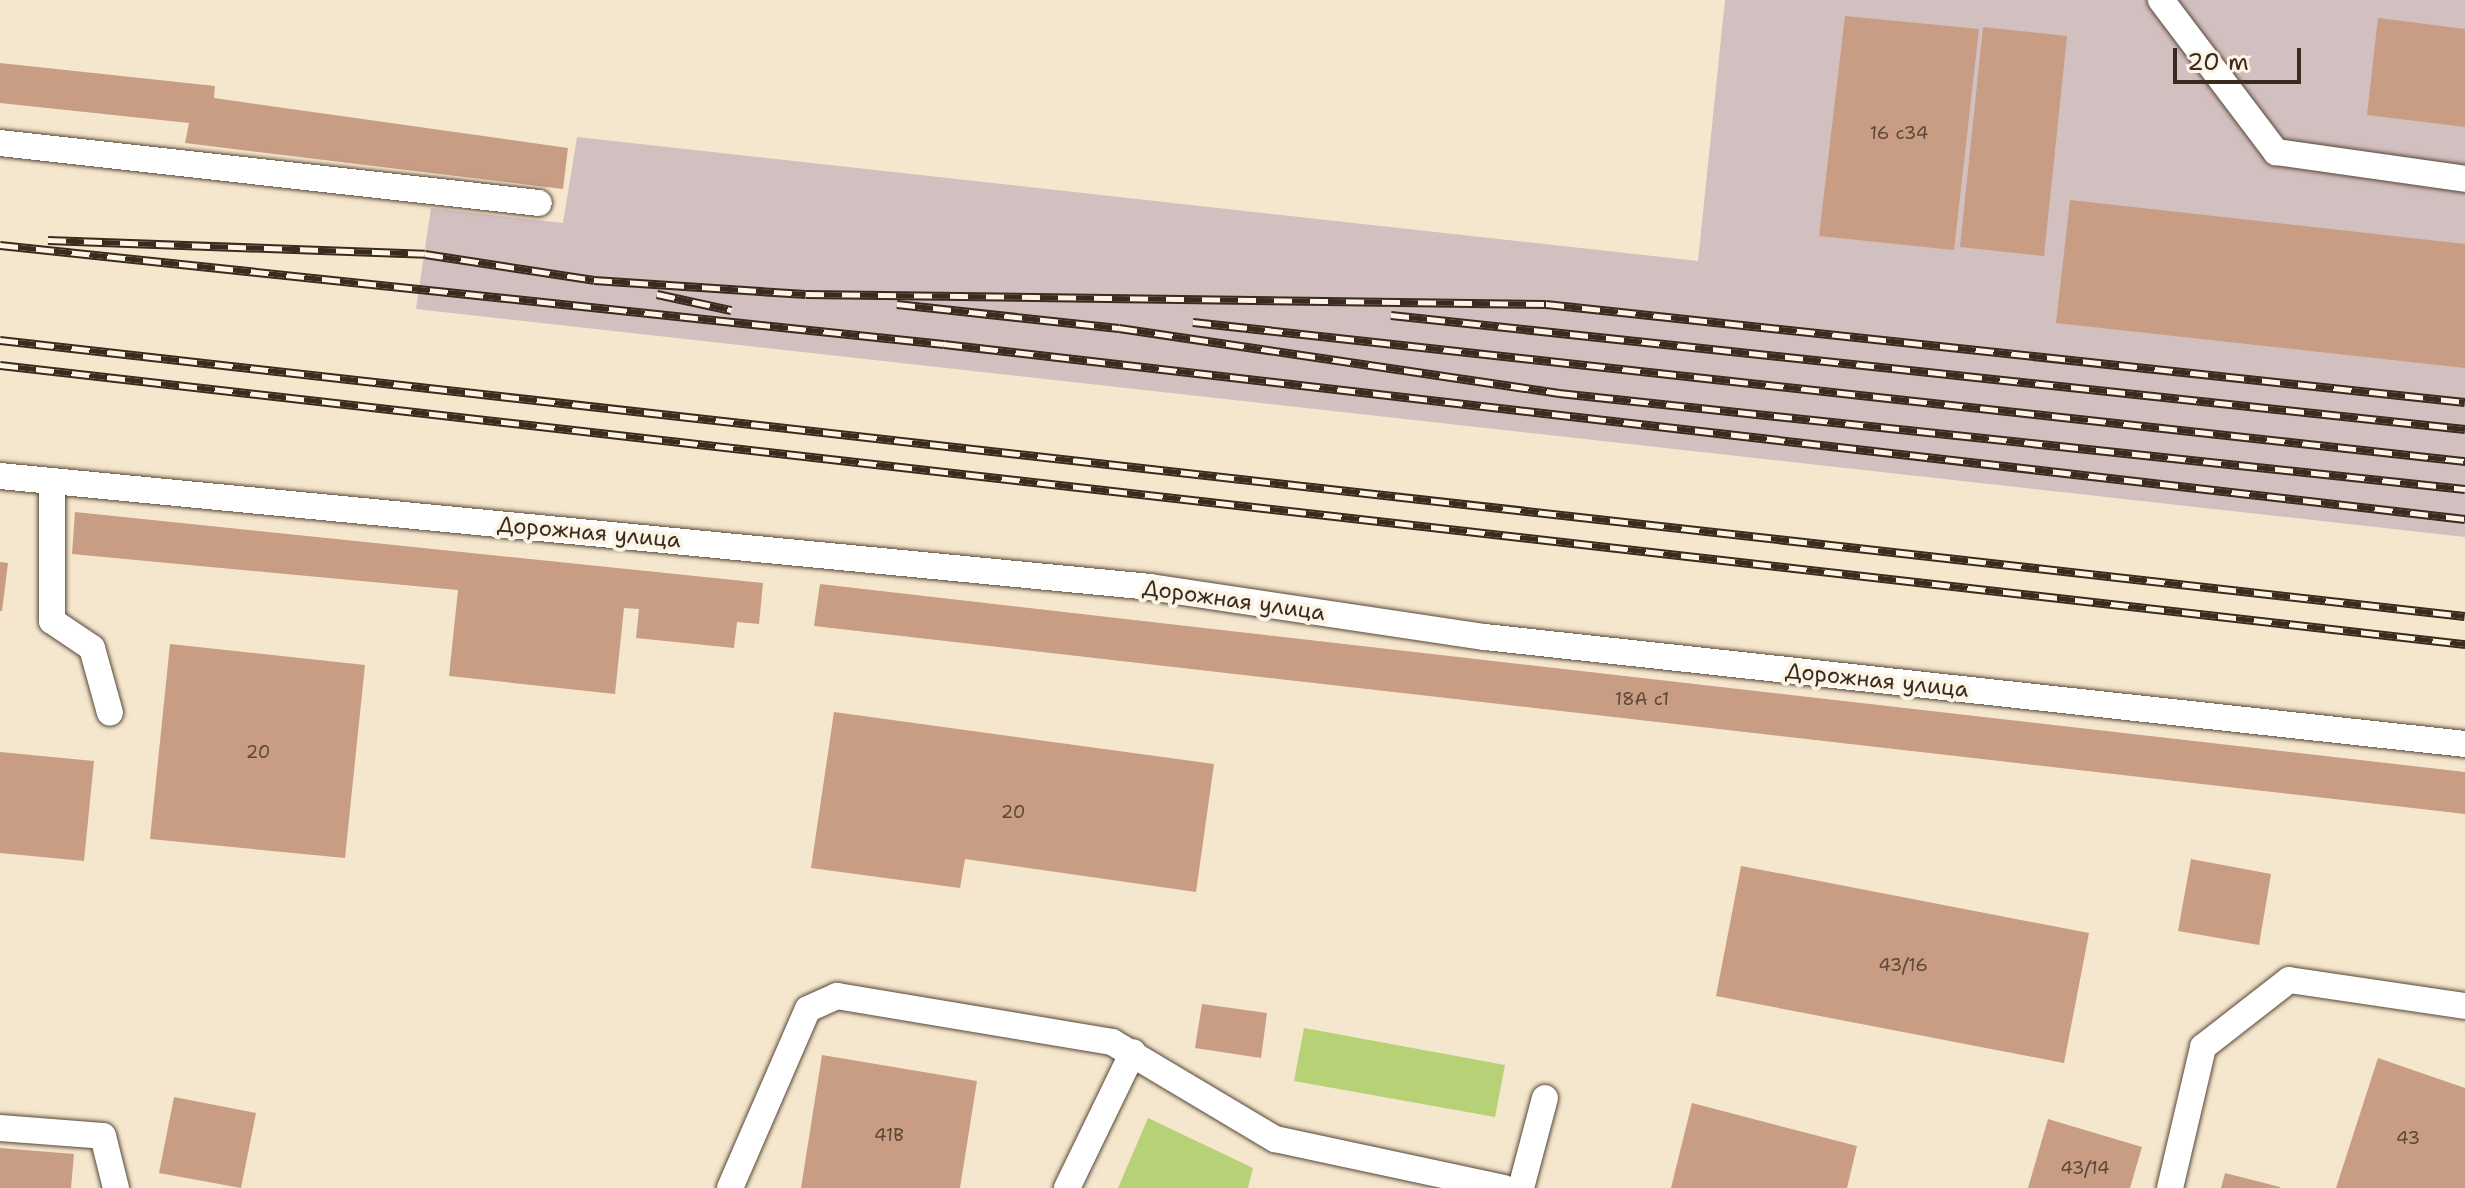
<!DOCTYPE html>
<meta charset="utf-8">
<style>
body{margin:0}
#map{position:relative;width:2465px;height:1188px;overflow:hidden;background:#f5e7cd;font-family:"Shantell Sans",sans-serif}
div>[style]{position:absolute}
[style*='--x']{left:calc(var(--x)*1px);top:calc(var(--y)*1px);width:calc(var(--w)*1px);rotate:calc(var(--a)*1deg)}
.industrial>*{inset:0;background:#d2bfbf}
.green>*{inset:0;background:#b6d176}
.building>*{inset:0;background:#c89d83}
.roads{filter:drop-shadow(0 0 2px #574638) drop-shadow(0 0 2px #574638)}
.service>*{height:26px;margin:-13px;padding:0 13px;transform-origin:13px;border-radius:13px;background:#fff}
.rail>*{height:9px;margin-top:-4.5px;transform-origin:0;background:repeating-linear-gradient(90deg,#fcf5e5 0 18px,#3b2a1e 0 36px);box-sizing:border-box;border-block:2px solid #3b2a1e}
span{translate:-50% -50%;white-space:nowrap;text-align:center;line-height:1.15;-webkit-text-stroke:8px #fcf5e5;paint-order:stroke}
.number-label{font-size:18px;color:#5e4737}
.number-label span{-webkit-text-stroke-width:0}
.street-label{font-size:22px;color:#3b2a1e}
.scale{position:absolute;left:2173px;top:48px;width:128px;height:36px;box-sizing:border-box;border:4px solid #3b2a1e;border-top:0;padding-left:10px;font-size:24px;line-height:28px;white-space:nowrap;color:#3b2a1e;-webkit-text-stroke:6px #fcf5e5;paint-order:stroke}
</style>
<div id="map">
<div class="industrial">
<i style="clip-path:polygon(1725px 0,2465px 0,2465px 537px,416px 309px,431px 208px,563px 223px,577px 137px,1698px 261px)"></i>
</div>
<div class="green">
<i style="clip-path:polygon(1304px 1028px,1505px 1065px,1495px 1117px,1294px 1081px)"></i>
<i style="clip-path:polygon(1148px 1118px,1253px 1168px,1248px 1188px,1118px 1188px)"></i>
</div>
<div class="building">
<i style="clip-path:polygon(1845px 16px,1979px 29px,1954px 250px,1819px 236px)"></i>
<i style="clip-path:polygon(2378px 18px,2465px 29px,2465px 127px,2367px 115px)"></i>
<i style="clip-path:polygon(1983px 27px,2067px 36px,2044px 256px,1960px 247px)"></i>
<i style="clip-path:polygon(0 63px,215px 86px,214px 98px,568px 148px,563px 189px,185px 143px,189px 123px,0 103px)"></i>
<i style="clip-path:polygon(2070px 200px,2465px 244px,2465px 368px,2056px 323px)"></i>
<i style="clip-path:polygon(75px 512px,763px 583px,759px 624px,737px 622px,734px 648px,636px 638px,639px 609px,624px 608px,615px 694px,449px 676px,458px 590px,72px 554px)"></i>
<i style="clip-path:polygon(0 562px,8px 563px,2px 611px,0 611px)"></i>
<i style="clip-path:polygon(820px 584px,2465px 772px,2465px 814px,814px 626px)"></i>
<i style="clip-path:polygon(170px 644px,365px 665px,345px 858px,150px 839px)"></i>
<i style="clip-path:polygon(834px 712px,1214px 764px,1196px 892px,965px 859px,960px 888px,811px 868px)"></i>
<i style="clip-path:polygon(0 752px,94px 761px,84px 861px,0 853px)"></i>
<i style="clip-path:polygon(2191px 859px,2271px 874px,2259px 945px,2178px 931px)"></i>
<i style="clip-path:polygon(1741px 866px,2089px 933px,2064px 1063px,1716px 996px)"></i>
<i style="clip-path:polygon(1202px 1004px,1267px 1013px,1261px 1058px,1195px 1048px)"></i>
<i style="clip-path:polygon(822px 1055px,977px 1081px,960px 1188px,801px 1188px)"></i>
<i style="clip-path:polygon(2378px 1058px,2465px 1088px,2465px 1188px,2336px 1188px)"></i>
<i style="clip-path:polygon(174px 1097px,256px 1113px,241px 1188px,159px 1173px)"></i>
<i style="clip-path:polygon(1692px 1103px,1857px 1146px,1847px 1188px,1671px 1188px)"></i>
<i style="clip-path:polygon(2048px 1119px,2142px 1147px,2130px 1188px,2028px 1188px)"></i>
<i style="clip-path:polygon(0 1148px,74px 1154px,71px 1188px,0 1188px)"></i>
<i style="clip-path:polygon(2225px 1173px,2280px 1187px,2280px 1188px,2221px 1188px)"></i>
</div>
<div class="roads">
<div class="service">
<i style="--x:2161;--y:0;--w:191;--a:52.9"></i>
<i style="--x:2276;--y:152;--w:191;--a:8.1"></i>
<i style="--x:0;--y:143;--w:542;--a:6.35"></i>
<i style="--x:0;--y:476;--w:1155;--a:5.51"></i>
<i style="--x:1150;--y:587;--w:339;--a:8.5"></i>
<i style="--x:1485;--y:637;--w:986;--a:6.23"></i>
<i style="--x:52;--y:481;--w:140;--a:90"></i>
<i style="--x:52;--y:621;--w:48;--a:34"></i>
<i style="--x:92;--y:648;--w:67;--a:74.5"></i>
<i style="--x:0;--y:1128;--w:103;--a:4.4"></i>
<i style="--x:103;--y:1136;--w:54;--a:76"></i>
<i style="--x:730;--y:1188;--w:195;--a:-66.5"></i>
<i style="--x:808;--y:1009;--w:32;--a:-24"></i>
<i style="--x:837;--y:996;--w:279;--a:9.5"></i>
<i style="--x:1112;--y:1042;--w:190;--a:30.8"></i>
<i style="--x:1275;--y:1139;--w:234;--a:12.1"></i>
<i style="--x:1067;--y:1188;--w:151;--a:-64.1"></i>
<i style="--x:1521;--y:1188;--w:93;--a:-75.1"></i>
<i style="--x:2170;--y:1188;--w:145;--a:-76.8"></i>
<i style="--x:2203;--y:1047;--w:109;--a:-37.9"></i>
<i style="--x:2289;--y:980;--w:178;--a:8.4"></i>
</div>
</div>
<div class="rail">
<i style="--x:48;--y:240;--w:377;--a:2.1"></i>
<i style="--x:425;--y:254;--w:171;--a:8.7"></i>
<i style="--x:594;--y:280;--w:212;--a:3.8"></i>
<i style="--x:806;--y:294;--w:740;--a:0.77"></i>
<i style="--x:1546;--y:304;--w:924;--a:6.09"></i>
<i style="--x:0;--y:245;--w:949;--a:5.99"></i>
<i style="--x:944;--y:344;--w:1531;--a:6.56"></i>
<i style="--x:657;--y:294;--w:76;--a:12.2"></i>
<i style="--x:897;--y:304;--w:223;--a:6.2"></i>
<i style="--x:1119;--y:328;--w:445;--a:8.4"></i>
<i style="--x:1559;--y:393;--w:911;--a:6.05"></i>
<i style="--x:1391;--y:315;--w:1080;--a:6.06"></i>
<i style="--x:1193;--y:322;--w:1280;--a:6.24"></i>
<i style="--x:0;--y:340;--w:2480;--a:6.39"></i>
<i style="--x:0;--y:365;--w:2481;--a:6.46"></i>
</div>
<div class="number-label">
<span style="left:1899px;top:133px">16 с34</span>
<span style="left:1642px;top:699px">18А с1</span>
<span style="left:258px;top:752px">20</span>
<span style="left:1013px;top:812px">20</span>
<span style="left:1903px;top:965px">43/16</span>
<span style="left:889px;top:1135px">41В</span>
<span style="left:2408px;top:1138px">43</span>
<span style="left:2085px;top:1168px">43/14</span>
</div>
<div class="street-label">
<span style="left:589px;top:532px;rotate:5deg">Дорожная улица</span>
<span style="left:1234px;top:600px;rotate:8deg">Дорожная улица</span>
<span style="left:1877px;top:680px;rotate:6deg">Дорожная улица</span>
</div>
<div class="scale">20 m</div>
</div>
